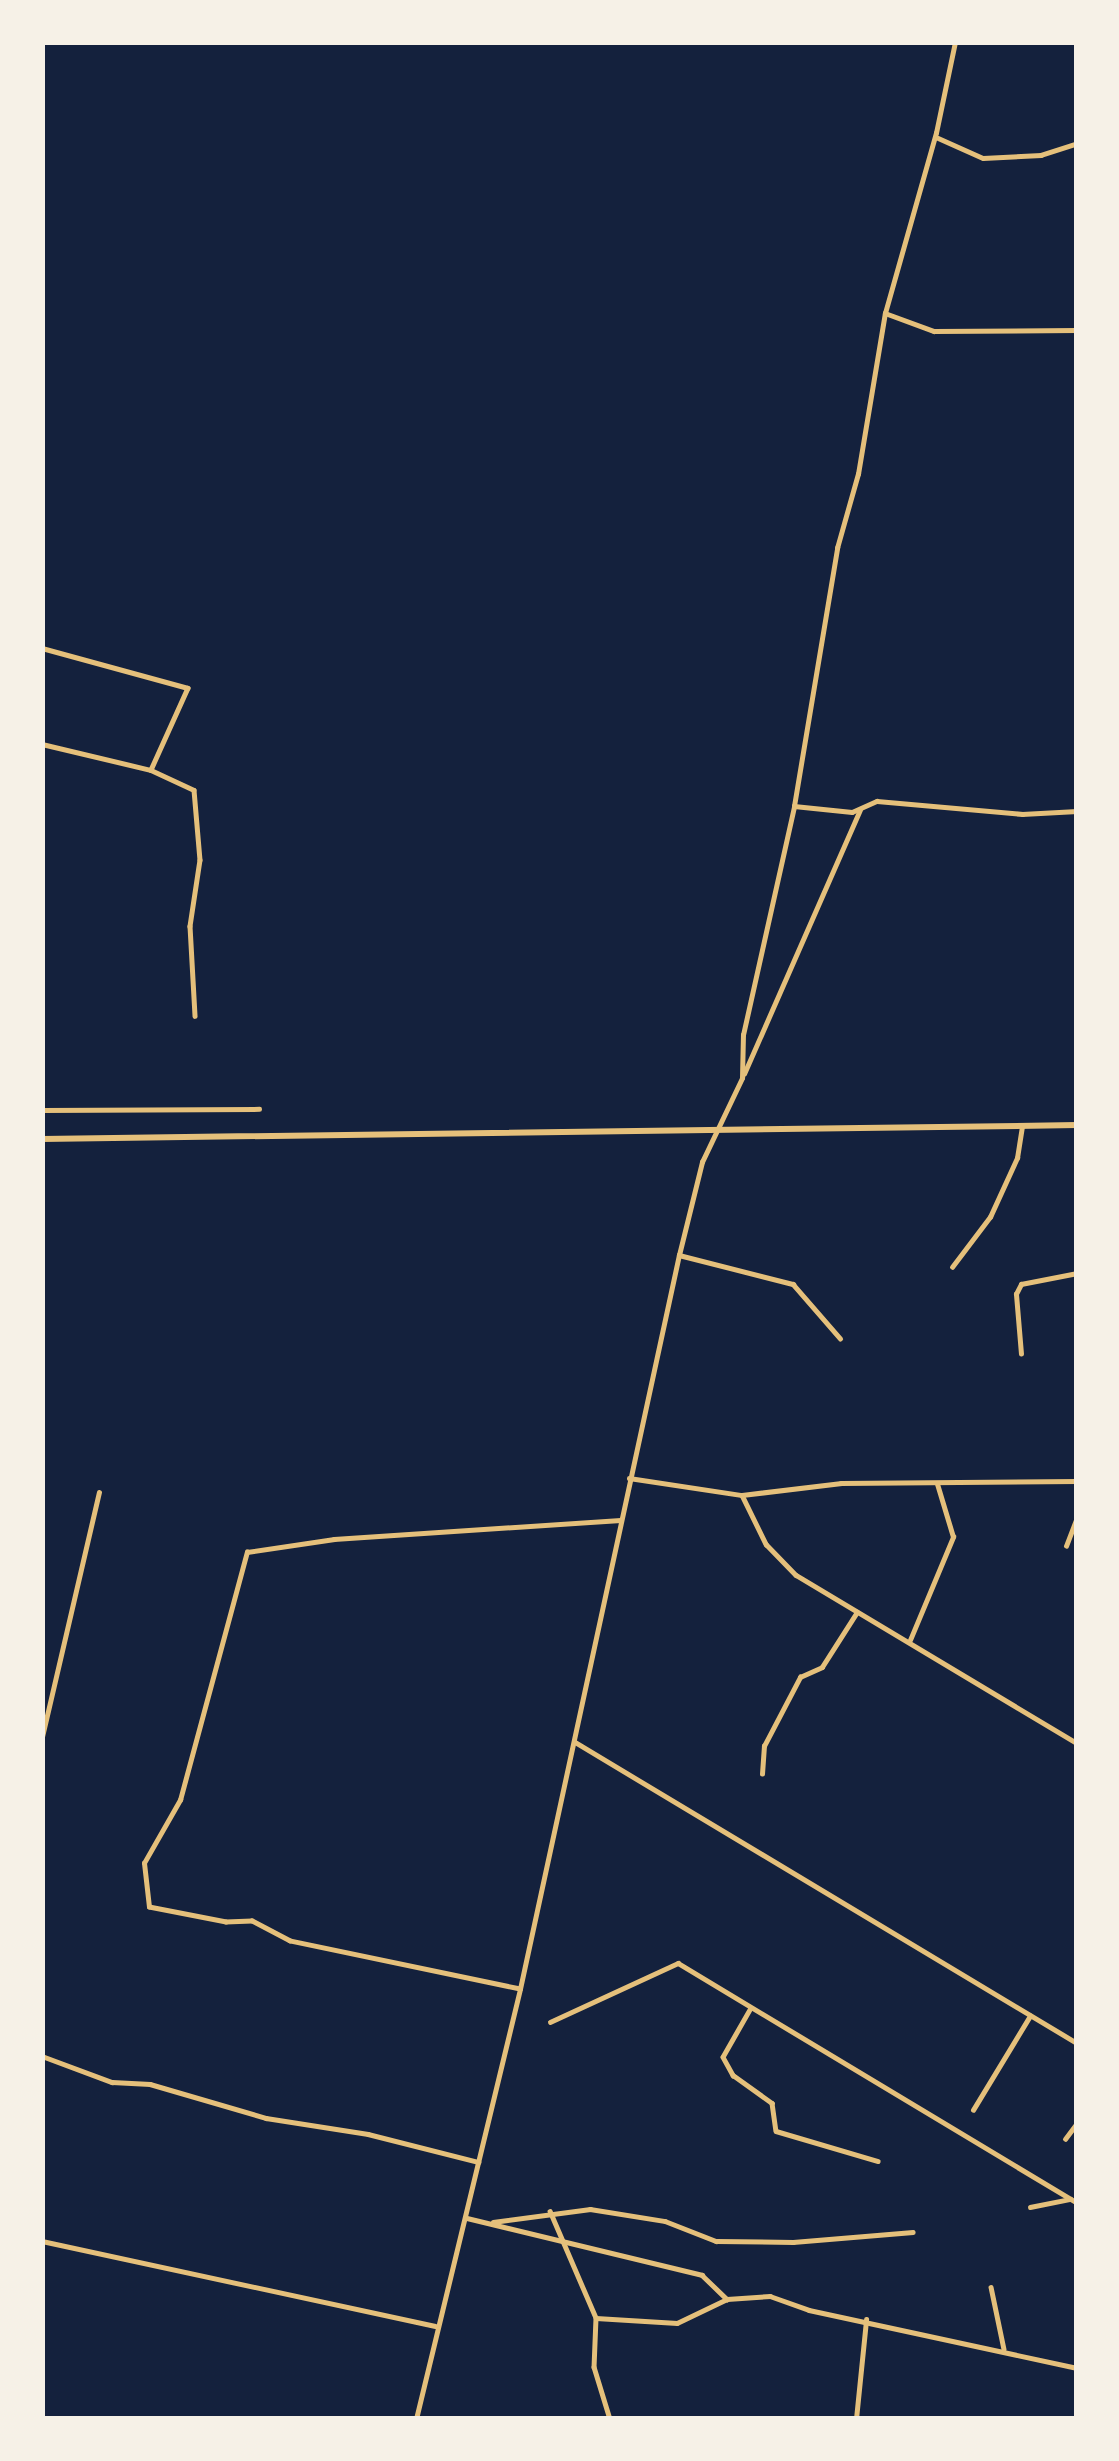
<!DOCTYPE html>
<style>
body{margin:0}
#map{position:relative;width:1119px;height:2461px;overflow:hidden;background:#14213d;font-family:Helvetica,sans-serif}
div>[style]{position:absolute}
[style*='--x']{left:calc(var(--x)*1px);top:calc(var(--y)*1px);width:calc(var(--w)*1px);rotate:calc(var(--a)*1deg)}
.minor>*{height:4.5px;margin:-2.25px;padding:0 2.25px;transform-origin:2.25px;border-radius:2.25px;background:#e5c07b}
.tertiary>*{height:6px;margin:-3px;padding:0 3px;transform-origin:3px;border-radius:3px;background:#e5c07b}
span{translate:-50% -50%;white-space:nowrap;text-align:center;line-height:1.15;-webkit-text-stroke:9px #f6f1e7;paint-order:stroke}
.frame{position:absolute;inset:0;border:45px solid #f6f1e7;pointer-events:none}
</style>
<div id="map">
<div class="minor">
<i style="--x:936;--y:137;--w:51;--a:24.1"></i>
<i style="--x:983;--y:158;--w:58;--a:-3"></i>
<i style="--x:1041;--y:155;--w:38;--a:-18"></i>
<i style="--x:885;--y:313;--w:52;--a:20.2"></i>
<i style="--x:934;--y:331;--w:143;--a:-0.4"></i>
<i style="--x:42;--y:648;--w:151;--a:15.3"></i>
<i style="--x:188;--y:688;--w:90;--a:114.3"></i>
<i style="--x:42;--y:744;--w:112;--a:13.4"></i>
<i style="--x:151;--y:770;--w:47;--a:24.9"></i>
<i style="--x:194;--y:790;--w:70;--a:85.1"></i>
<i style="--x:200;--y:860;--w:67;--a:98.6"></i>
<i style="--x:190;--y:926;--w:90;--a:86.8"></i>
<i style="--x:794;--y:806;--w:58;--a:5.9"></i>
<i style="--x:852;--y:812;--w:27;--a:-24"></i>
<i style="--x:877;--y:801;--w:146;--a:5.1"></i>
<i style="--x:1022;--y:814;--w:55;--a:-3.1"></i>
<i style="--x:744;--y:1074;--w:288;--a:-66.3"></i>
<i style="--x:42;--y:1110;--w:217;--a:-0.3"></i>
<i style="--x:679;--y:1255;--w:118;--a:14.3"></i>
<i style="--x:793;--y:1284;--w:72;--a:49"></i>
<i style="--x:952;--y:1267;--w:63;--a:-52.8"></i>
<i style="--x:990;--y:1217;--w:65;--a:-65.4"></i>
<i style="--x:1017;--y:1158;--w:32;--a:-81"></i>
<i style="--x:1021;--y:1354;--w:60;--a:-94.8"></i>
<i style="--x:1016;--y:1294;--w:11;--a:-63"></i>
<i style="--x:1021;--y:1284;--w:57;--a:-11.1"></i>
<i style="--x:629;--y:1478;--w:114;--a:8.6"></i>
<i style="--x:742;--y:1495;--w:100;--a:-6.9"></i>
<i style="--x:841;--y:1483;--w:236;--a:-0.5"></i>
<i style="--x:742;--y:1495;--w:55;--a:63.9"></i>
<i style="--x:766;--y:1544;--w:43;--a:45.9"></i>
<i style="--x:796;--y:1575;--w:327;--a:30.9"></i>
<i style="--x:1066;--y:1546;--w:30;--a:-69"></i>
<i style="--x:910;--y:1640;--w:112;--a:-67.3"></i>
<i style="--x:953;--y:1537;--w:55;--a:-106.8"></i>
<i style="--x:42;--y:1737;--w:251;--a:-76.9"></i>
<i style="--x:575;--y:1742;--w:585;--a:30.95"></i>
<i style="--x:762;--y:1774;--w:28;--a:-86"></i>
<i style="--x:764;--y:1746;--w:78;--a:-62.4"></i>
<i style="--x:800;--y:1677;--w:24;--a:-24"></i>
<i style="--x:822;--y:1667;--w:65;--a:-57.5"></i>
<i style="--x:520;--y:1989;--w:235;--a:-168.2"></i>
<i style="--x:290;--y:1941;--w:43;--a:-152.2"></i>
<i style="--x:252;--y:1921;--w:26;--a:178"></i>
<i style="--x:226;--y:1922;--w:78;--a:-169"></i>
<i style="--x:149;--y:1907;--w:44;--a:-96.5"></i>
<i style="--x:144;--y:1863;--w:73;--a:-60.3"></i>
<i style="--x:180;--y:1800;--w:257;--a:-74.9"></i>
<i style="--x:247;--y:1552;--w:88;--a:-8.5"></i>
<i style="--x:334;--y:1539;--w:287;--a:-3.8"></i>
<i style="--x:751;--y:2008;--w:56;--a:119.7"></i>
<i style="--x:723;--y:2057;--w:21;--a:61"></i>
<i style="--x:733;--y:2075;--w:48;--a:35.7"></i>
<i style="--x:772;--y:2103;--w:28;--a:82"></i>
<i style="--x:776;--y:2131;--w:106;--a:16.4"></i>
<i style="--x:550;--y:2022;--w:141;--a:-24.7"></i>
<i style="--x:678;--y:1963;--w:466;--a:31"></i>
<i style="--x:42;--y:2056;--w:75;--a:20.4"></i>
<i style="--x:112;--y:2082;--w:38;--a:3"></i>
<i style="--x:150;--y:2084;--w:121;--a:16.3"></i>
<i style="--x:266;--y:2118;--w:103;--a:8.9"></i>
<i style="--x:368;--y:2134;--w:114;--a:14.2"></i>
<i style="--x:973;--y:2110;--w:110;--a:-58.8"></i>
<i style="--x:1065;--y:2139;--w:20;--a:-53"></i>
<i style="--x:1030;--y:2207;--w:41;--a:-11.3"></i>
<i style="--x:550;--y:2211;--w:116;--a:66.7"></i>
<i style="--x:596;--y:2318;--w:49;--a:92.3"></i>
<i style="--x:594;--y:2367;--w:54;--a:72.9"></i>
<i style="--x:467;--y:2218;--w:242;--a:13.6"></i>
<i style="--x:702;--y:2275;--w:35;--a:44"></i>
<i style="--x:727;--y:2299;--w:43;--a:-4"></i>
<i style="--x:770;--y:2296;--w:41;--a:19.7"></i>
<i style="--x:809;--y:2310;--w:274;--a:12.2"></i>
<i style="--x:493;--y:2222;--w:98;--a:-7.6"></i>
<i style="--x:590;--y:2209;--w:76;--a:9.1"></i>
<i style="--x:665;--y:2221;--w:55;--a:21.4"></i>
<i style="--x:716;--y:2241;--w:77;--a:0.7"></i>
<i style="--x:793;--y:2242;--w:120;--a:-4.8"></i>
<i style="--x:42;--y:2241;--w:402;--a:12.2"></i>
<i style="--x:991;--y:2287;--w:63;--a:78.2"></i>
<i style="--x:596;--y:2318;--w:81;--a:3.5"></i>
<i style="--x:677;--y:2323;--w:55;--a:-25.6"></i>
<i style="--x:416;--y:2419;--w:442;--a:-76.4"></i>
<i style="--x:520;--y:1989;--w:751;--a:-77.78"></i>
<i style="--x:679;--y:1255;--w:96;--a:-76.1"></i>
<i style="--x:702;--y:1162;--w:93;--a:-64.5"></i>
<i style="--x:742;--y:1078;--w:43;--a:-88.7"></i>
<i style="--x:743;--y:1035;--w:235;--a:-77.4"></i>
<i style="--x:794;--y:806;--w:262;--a:-80.5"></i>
<i style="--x:837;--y:548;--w:77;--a:-74.2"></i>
<i style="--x:858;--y:474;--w:163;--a:-80.5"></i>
<i style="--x:885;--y:313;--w:187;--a:-74.2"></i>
<i style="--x:936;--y:133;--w:93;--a:-78.2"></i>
<i style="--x:856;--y:2419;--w:100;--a:-84.2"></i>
</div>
<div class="tertiary">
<i style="--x:42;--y:1139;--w:1035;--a:-0.77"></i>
</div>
<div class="frame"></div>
</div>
